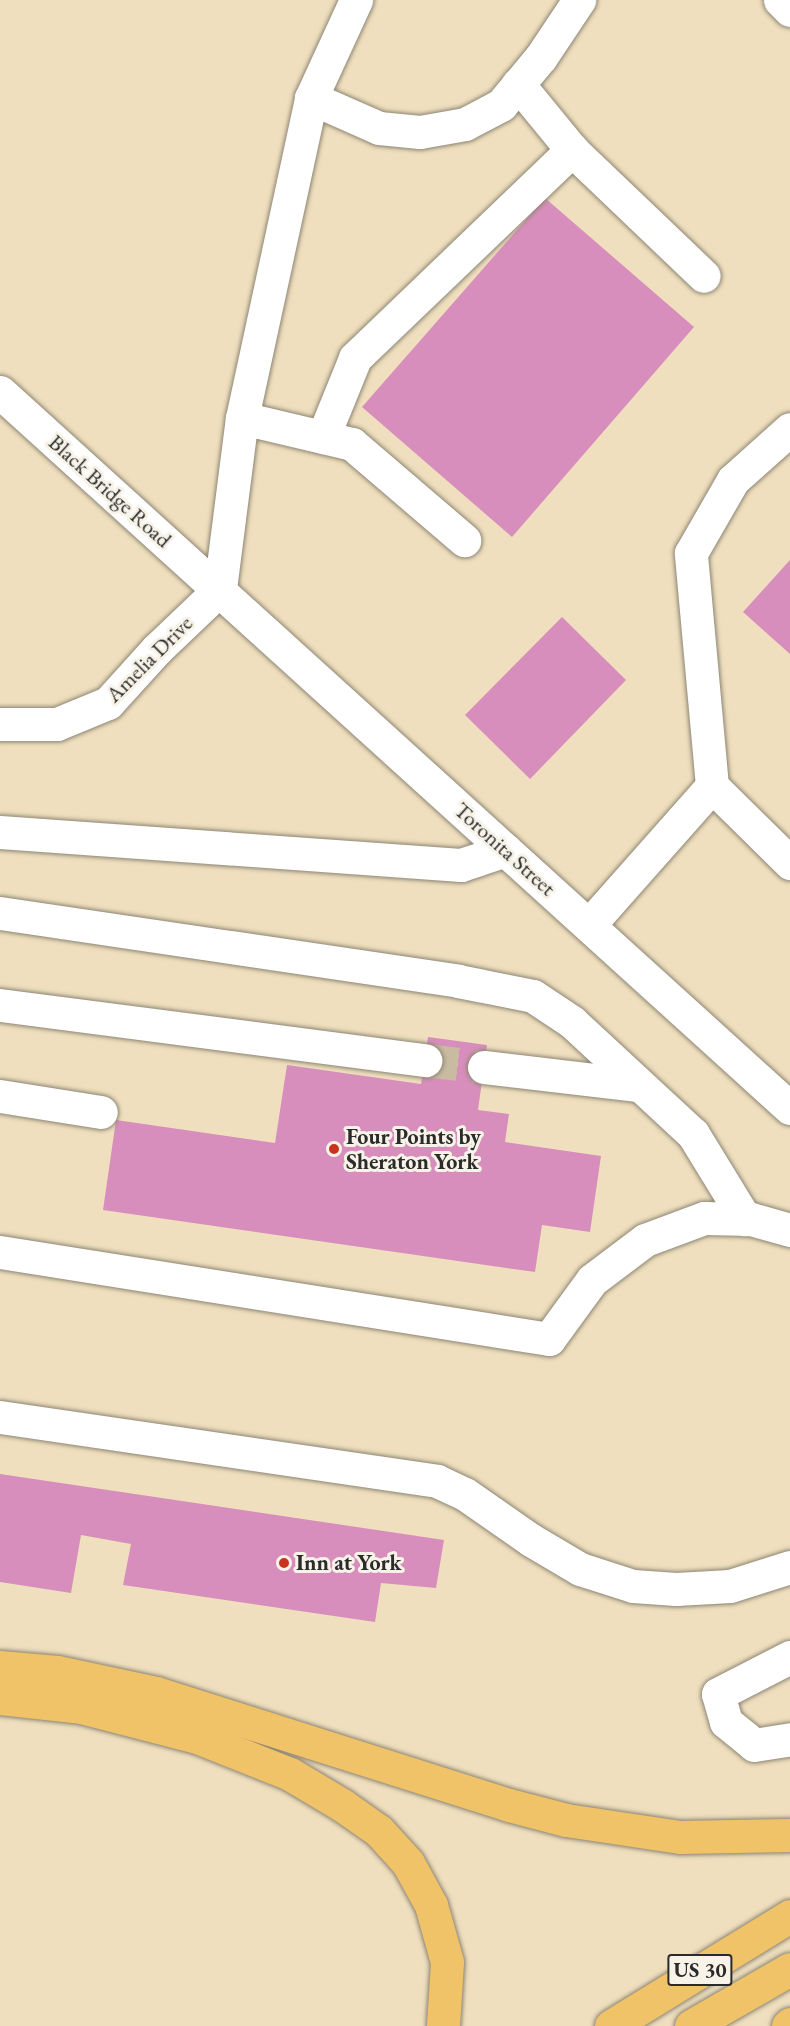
<!DOCTYPE html>
<style>
body{margin:0}
#map{position:relative;width:790px;height:2026px;overflow:hidden;background:#efdfbe;font-family:"EB Garamond",serif}
div>[style]{position:absolute}
[style*='--x']{left:calc(var(--x)*1px);top:calc(var(--y)*1px);width:calc(var(--w)*1px);rotate:calc(var(--a)*1deg)}
.building>*{inset:0;background:#d88ebc}
.minor-tunnel>*{height:33px;margin-top:-16.5px;transform-origin:0;background:repeating-linear-gradient(90deg,#c8bba1 0 33px,transparent 0 49px)}
.roads{filter:drop-shadow(0 0 2px #8d8574) drop-shadow(0 0 2px #8d8574)}
.minor>*{height:33px;margin:-16.5px;padding:0 16.5px;transform-origin:16.5px;border-radius:16.5px;background:#fff}
.highway>*{height:33px;margin:-16.5px;padding:0 16.5px;transform-origin:16.5px;border-radius:16.5px;background:#f1c369}
.dots>*{width:16px;height:16px;translate:-50% -50%;box-sizing:border-box;border:3px solid #f7f3e8;border-radius:50%}
span{translate:-50% -50%;white-space:nowrap;text-align:center;line-height:1.15;-webkit-text-stroke:6px #f7f3e8;paint-order:stroke}
.shield-label span{padding:2px 4px;background:#f7f3e8;border:2px solid;border-radius:4px;-webkit-text-stroke-width:0}
.shield-label{font-size:21px;color:#2b2b2b;font-weight:700}
.street-label{font-size:22px;color:#2b2b2b}
.poi-label{font-size:22px;color:#2b2b2b;font-weight:700}
.left{translate:0 -50%;text-align:left}
</style>
<div id="map">
<div class="building">
<i style="clip-path:polygon(545px 198px,694px 327px,512px 537px,362px 407px)"></i>
<i style="clip-path:polygon(790px 560px,790px 654px,743px 612px)"></i>
<i style="clip-path:polygon(562px 617px,626px 680px,530px 779px,465px 715px)"></i>
<i style="clip-path:polygon(428px 1037px,487px 1045px,478px 1110px,509px 1114px,505px 1142px,601px 1156px,590px 1232px,542px 1225px,535px 1272px,103px 1210px,116px 1120px,275px 1143px,287px 1065px,421px 1084px)"></i>
<i style="clip-path:polygon(0 1474px,444px 1540px,436px 1588px,381px 1583px,375px 1622px,123px 1585px,131px 1544px,81px 1535px,71px 1593px,0 1582px)"></i>
</div>
<div class="minor-tunnel">
<i style="--x:425;--y:1060;--w:59;--a:6.8"></i>
</div>
<div class="roads">
<div class="minor">
<i style="--x:780;--y:0;--w:14;--a:45"></i>
<i style="--x:518;--y:84;--w:85;--a:50.7"></i>
<i style="--x:572;--y:150;--w:182;--a:43.7"></i>
<i style="--x:311;--y:98;--w:74;--a:23.8"></i>
<i style="--x:379;--y:128;--w:41;--a:5.6"></i>
<i style="--x:420;--y:132;--w:46;--a:-10.1"></i>
<i style="--x:465;--y:124;--w:41;--a:-27.8"></i>
<i style="--x:501;--y:105;--w:62;--a:-50.2"></i>
<i style="--x:541;--y:57;--w:69;--a:-56.3"></i>
<i style="--x:0;--y:392;--w:1066;--a:42.19"></i>
<i style="--x:242;--y:418;--w:113;--a:13.3"></i>
<i style="--x:352;--y:444;--w:148;--a:40.6"></i>
<i style="--x:323;--y:437;--w:85;--a:-67.9"></i>
<i style="--x:355;--y:358;--w:301;--a:-43.8"></i>
<i style="--x:220;--y:589;--w:172;--a:-82.7"></i>
<i style="--x:242;--y:418;--w:327;--a:-77.8"></i>
<i style="--x:311;--y:98;--w:108;--a:-65.3"></i>
<i style="--x:0;--y:724;--w:57;--a:0"></i>
<i style="--x:57;--y:724;--w:55;--a:-22.4"></i>
<i style="--x:108;--y:703;--w:73;--a:-47.8"></i>
<i style="--x:157;--y:649;--w:87;--a:-43.6"></i>
<i style="--x:712;--y:786;--w:110;--a:44.6"></i>
<i style="--x:0;--y:832;--w:462;--a:4.1"></i>
<i style="--x:461;--y:865;--w:47;--a:-18.4"></i>
<i style="--x:0;--y:913;--w:463;--a:8.4"></i>
<i style="--x:458;--y:981;--w:76;--a:11.3"></i>
<i style="--x:533;--y:996;--w:47;--a:33.7"></i>
<i style="--x:572;--y:1022;--w:165;--a:42.8"></i>
<i style="--x:693;--y:1134;--w:100;--a:58.5"></i>
<i style="--x:589;--y:925;--w:186;--a:-48.5"></i>
<i style="--x:712;--y:786;--w:234;--a:-95.2"></i>
<i style="--x:691;--y:553;--w:84;--a:-60.1"></i>
<i style="--x:733;--y:480;--w:76;--a:-41.8"></i>
<i style="--x:0;--y:1005;--w:429;--a:7.4"></i>
<i style="--x:484;--y:1067;--w:155;--a:6.7"></i>
<i style="--x:0;--y:1096;--w:102;--a:9"></i>
<i style="--x:0;--y:1252;--w:556;--a:9"></i>
<i style="--x:549;--y:1339;--w:73;--a:-53.9"></i>
<i style="--x:592;--y:1280;--w:66;--a:-37"></i>
<i style="--x:645;--y:1240;--w:63;--a:-20.4"></i>
<i style="--x:704;--y:1218;--w:47;--a:1.2"></i>
<i style="--x:751;--y:1219;--w:41;--a:15.8"></i>
<i style="--x:0;--y:1417;--w:442;--a:8.3"></i>
<i style="--x:437;--y:1481;--w:31;--a:25"></i>
<i style="--x:465;--y:1494;--w:80;--a:34.9"></i>
<i style="--x:531;--y:1540;--w:57;--a:30.6"></i>
<i style="--x:580;--y:1569;--w:56;--a:17.8"></i>
<i style="--x:633;--y:1586;--w:43;--a:4"></i>
<i style="--x:676;--y:1589;--w:54;--a:-3.2"></i>
<i style="--x:730;--y:1586;--w:63;--a:-17.6"></i>
<i style="--x:790;--y:1657;--w:81;--a:152.8"></i>
<i style="--x:718;--y:1694;--w:29;--a:74"></i>
<i style="--x:726;--y:1722;--w:36;--a:39"></i>
<i style="--x:754;--y:1745;--w:36;--a:-9"></i>
</div>
<div class="highway">
<i style="--x:0;--y:1667;--w:57;--a:5"></i>
<i style="--x:57;--y:1672;--w:101;--a:12"></i>
<i style="--x:156;--y:1693;--w:370;--a:17.6"></i>
<i style="--x:509;--y:1805;--w:59;--a:14.7"></i>
<i style="--x:566;--y:1820;--w:115;--a:8.5"></i>
<i style="--x:680;--y:1837;--w:110;--a:-1"></i>
<i style="--x:0;--y:1698;--w:81;--a:6.3"></i>
<i style="--x:81;--y:1707;--w:120;--a:14.5"></i>
<i style="--x:197;--y:1737;--w:100;--a:21.7"></i>
<i style="--x:290;--y:1774;--w:61;--a:30.8"></i>
<i style="--x:342;--y:1805;--w:45;--a:35.1"></i>
<i style="--x:379;--y:1831;--w:43;--a:47.8"></i>
<i style="--x:408;--y:1863;--w:48;--a:61.3"></i>
<i style="--x:431;--y:1905;--w:59;--a:74.3"></i>
<i style="--x:447;--y:1962;--w:64;--a:93.6"></i>
<i style="--x:611;--y:2026;--w:210;--a:-31.6"></i>
<i style="--x:691;--y:2026;--w:114;--a:-29.9"></i>
<i style="--x:788;--y:2026;--w:3;--a:-45"></i>
</div>
</div>
<div class="dots">
<i style="left:334px;top:1149px;background:#c8321e"></i>
<i style="left:284px;top:1563px;background:#c8321e"></i>
</div>
<div class="shield-label">
<span style="left:700px;top:1970px">US 30</span>
</div>
<div class="street-label">
<span style="left:110px;top:491px;rotate:42deg">Black Bridge Road</span>
<span style="left:149px;top:659px;rotate:-45deg">Amelia Drive</span>
<span style="left:505px;top:849px;rotate:42deg">Toronita Street</span>
</div>
<div class="poi-label">
<span class="left" style="left:346px;top:1149px">Four Points by<br>Sheraton York</span>
<span class="left" style="left:296px;top:1563px">Inn at York</span>
</div>
</div>
